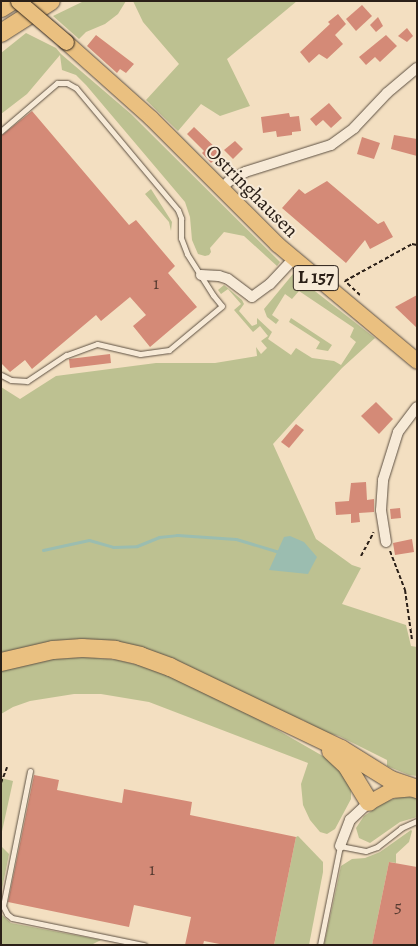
<!DOCTYPE html>
<style>
body{margin:0}
#map{position:relative;width:418px;height:946px;overflow:hidden;background:#f3dfc1;font-family:Alegreya,serif}
div>[style]{position:absolute}
[style*='--x']{left:calc(var(--x)*1px);top:calc(var(--y)*1px);width:calc(var(--w)*1px);rotate:calc(var(--a)*1deg)}
.green>*{inset:0;background:#bdc191}
.water>*{inset:0;background:#9bbdb0}
.stream>*{height:3px;margin:-1.5px;padding:0 1.5px;transform-origin:1.5px;border-radius:1.5px;background:#9bbdb0}
.building>*{inset:0;background:#d48a77}
.path>*{height:2px;margin-top:-1px;transform-origin:0;background:repeating-linear-gradient(90deg,#2b2018 0 4px,transparent 0 6.5px)}
.roads{filter:drop-shadow(0 0 1px #5d5042) drop-shadow(0 0 1px #5d5042)}
.lane>*{height:5px;margin:-2.5px;padding:0 2.5px;transform-origin:2.5px;border-radius:2.5px;background:#f7ead7}
.street>*{height:10px;margin:-5px;padding:0 5px;transform-origin:5px;border-radius:5px;background:#f7ead7}
.primary>*{height:15px;margin:-7.5px;padding:0 7.5px;transform-origin:7.5px;border-radius:7.5px;background:#eac080}
.highway>*{height:18px;margin:-9px;padding:0 9px;transform-origin:9px;border-radius:9px;background:#eac080}
.bridges{filter:drop-shadow(0 0 1px #2b2018) drop-shadow(0 0 1px #2b2018)}
.primary-bridge>*{height:15px;margin:-7.5px;padding:0 7.5px;transform-origin:7.5px;border-radius:7.5px;background:#eac080}
span{translate:-50% -50%;white-space:nowrap;text-align:center;line-height:1.15;-webkit-text-stroke:4px #f7ead7;paint-order:stroke}
.number-label{font-size:18px;color:#553a30}
.number-label span{-webkit-text-stroke-width:0}
.shield-label span{padding:1px 4px;background:#f7ead7;border:1px solid;border-radius:4px;-webkit-text-stroke-width:0}
.shield-label{font-size:19px;color:#2b2018;font-weight:700}
.street-label{font-size:20px;color:#2b2018}
.frame{position:absolute;inset:0;border:2px solid #2b2018;pointer-events:none}
</style>
<div id="map">
<div class="green">
<i style="clip-path:polygon(84px 1px,126px 1px,118px 14px,105px 24px,86px 32px,79px 39px,53px 16px)"></i>
<i style="clip-path:polygon(133px 1px,297px 1px,227px 59px,250px 106px,220px 116px,201px 104px,178px 131px,146px 100px,179px 64px,143px 22px)"></i>
<i style="clip-path:polygon(26px 33px,56px 48px,61px 54px,131px 114px,280px 262px,277px 266px,244px 236px,224px 232px,210px 248px,211px 252px,209px 255px,205px 256px,198px 254px,192px 240px,190px 217px,185px 202px,86px 85px,76px 75px,62px 70px,60px 55px,27px 94px,1px 114px,1px 53px)"></i>
<i style="clip-path:polygon(151px 189px,172px 222px,171px 231px,169px 222px,145px 194px)"></i>
<i style="clip-path:polygon(293px 274px,375px 338px,342px 368px,273px 444px,316px 539px,352px 565px,361px 568px,342px 604px,406px 625px,411px 646px,417px 647px,417px 776px,409px 775px,387px 766px,387px 760px,339px 736px,320px 731px,303px 720px,291px 717px,172px 658px,140px 647px,104px 640px,65px 640px,1px 654px,1px 387px,20px 399px,56px 376px,156px 363px,215px 363px,257px 356px,256px 347px,261px 354px,267px 348px,261px 341px,268px 336px,260px 326px,253px 332px,234px 310px,241px 304px,228px 289px,221px 294px,218px 290px,224px 285px,242px 300px,244px 304px,239px 311px,252px 326px,257px 324px,257px 318px,272px 332px,268px 339px,291px 355px,296px 348px,312px 358px,334px 361px,341px 365px,356px 342px,350px 337px,354px 328px,299px 291px,292px 299px,285px 294px,272px 315px,279px 320px,276px 324px,267px 317px,264px 309px)"></i>
<i style="clip-path:polygon(291px 318px,332px 345px,328px 351px,316px 349px,320px 342px,289px 322px)"></i>
<i style="clip-path:polygon(85px 657px,118px 660px,150px 668px,178px 679px,262px 721px,328px 759px,338px 768px,351px 789px,351px 799px,335px 829px,327px 834px,320px 832px,310px 820px,303px 805px,301px 784px,308px 763px,149px 702px,101px 694px,74px 694px,30px 701px,13px 707px,1px 714px,1px 671px,54px 659px)"></i>
<i style="clip-path:polygon(1px 778px,13px 781px,1px 836px)"></i>
<i style="clip-path:polygon(402px 796px,417px 796px,417px 817px,400px 822px,370px 843px,359px 838px,356px 828px,364px 816px,385px 802px)"></i>
<i style="clip-path:polygon(411px 830px,412px 831px,409px 842px,396px 854px,396px 863px,389px 862px,372px 945px,324px 945px,341px 866px,352px 859px,365px 858px,380px 852px)"></i>
<i style="clip-path:polygon(298px 836px,323px 862px,323px 872px,309px 945px,274px 945px,296px 837px)"></i>
<i style="clip-path:polygon(1px 846px,9px 854px,1px 894px)"></i>
<i style="clip-path:polygon(1px 914px,11px 923px,101px 940px,91px 945px,1px 945px)"></i>
</div>
<div class="water">
<i style="clip-path:polygon(290px 536px,304px 542px,317px 557px,308px 574px,269px 570px,284px 537px)"></i>
</div>
<div class="stream">
<i style="--x:43;--y:550;--w:47;--a:-12.3"></i>
<i style="--x:89;--y:540;--w:25;--a:16"></i>
<i style="--x:113;--y:547;--w:24;--a:-2"></i>
<i style="--x:137;--y:546;--w:24;--a:-22"></i>
<i style="--x:159;--y:537;--w:18;--a:-6"></i>
<i style="--x:177;--y:535;--w:59;--a:3.9"></i>
<i style="--x:236;--y:539;--w:45;--a:16.8"></i>
</div>
<div class="building">
<i style="clip-path:polygon(362px 5px,372px 16px,356px 31px,346px 19px)"></i>
<i style="clip-path:polygon(338px 14px,346px 24px,335px 35px,343px 44px,327px 59px,319px 54px,309px 63px,300px 52px,330px 24px,328px 22px)"></i>
<i style="clip-path:polygon(378px 17px,383px 26px,376px 32px,370px 25px)"></i>
<i style="clip-path:polygon(407px 28px,413px 36px,407px 42px,398px 36px)"></i>
<i style="clip-path:polygon(96px 35px,134px 64px,126px 73px,120px 69px,117px 73px,87px 46px)"></i>
<i style="clip-path:polygon(386px 35px,397px 46px,380px 62px,375px 57px,366px 65px,359px 57px)"></i>
<i style="clip-path:polygon(329px 103px,342px 118px,331px 128px,323px 120px,316px 126px,310px 119px)"></i>
<i style="clip-path:polygon(32px 111px,129px 225px,136px 220px,175px 266px,168px 273px,197px 307px,150px 347px,133px 326px,146px 315px,130px 297px,101px 321px,96px 315px,32px 369px,25px 360px,10px 372px,1px 363px,1px 136px)"></i>
<i style="clip-path:polygon(289px 113px,290px 117px,299px 116px,301px 131px,292px 132px,292px 135px,277px 137px,276px 131px,263px 133px,261px 117px)"></i>
<i style="clip-path:polygon(194px 127px,221px 153px,211px 163px,202px 153px,204px 151px,187px 134px)"></i>
<i style="clip-path:polygon(394px 135px,417px 139px,417px 156px,391px 149px)"></i>
<i style="clip-path:polygon(362px 137px,380px 143px,374px 159px,357px 154px)"></i>
<i style="clip-path:polygon(235px 141px,243px 149px,233px 159px,224px 150px)"></i>
<i style="clip-path:polygon(327px 181px,378px 224px,384px 221px,393px 237px,370px 249px,365px 240px,346px 263px,282px 208px,299px 189px,305px 194px)"></i>
<i style="clip-path:polygon(417px 295px,417px 328px,395px 307px)"></i>
<i style="clip-path:polygon(110px 354px,111px 363px,70px 368px,69px 359px)"></i>
<i style="clip-path:polygon(376px 402px,393px 419px,379px 434px,361px 416px)"></i>
<i style="clip-path:polygon(296px 424px,304px 430px,289px 448px,281px 442px)"></i>
<i style="clip-path:polygon(366px 482px,367px 500px,374px 499px,374px 512px,359px 513px,360px 522px,351px 523px,351px 514px,336px 515px,335px 502px,349px 501px,351px 483px)"></i>
<i style="clip-path:polygon(400px 508px,401px 518px,391px 519px,390px 509px)"></i>
<i style="clip-path:polygon(412px 539px,414px 552px,395px 555px,393px 543px)"></i>
<i style="clip-path:polygon(34px 775px,59px 780px,57px 790px,122px 803px,124px 789px,192px 802px,190px 815px,296px 837px,274px 945px,225px 945px,204px 941px,203px 945px,185px 945px,191px 917px,134px 905px,129px 927px,8px 902px)"></i>
<i style="clip-path:polygon(389px 862px,417px 867px,417px 945px,372px 945px)"></i>
</div>
<div class="path">
<i style="--x:360;--y:295;--w:21;--a:-137"></i>
<i style="--x:345;--y:281;--w:77;--a:-28.9"></i>
<i style="--x:412;--y:244;--w:5;--a:11"></i>
<i style="--x:390;--y:551;--w:42;--a:69"></i>
<i style="--x:405;--y:590;--w:50;--a:82"></i>
<i style="--x:361;--y:556;--w:27;--a:-62"></i>
<i style="--x:1;--y:783;--w:17;--a:-69"></i>
</div>
<div class="roads">
<div class="lane">
<i style="--x:1;--y:131;--w:74;--a:-40.6"></i>
<i style="--x:57;--y:83;--w:10;--a:0"></i>
<i style="--x:67;--y:83;--w:10;--a:29"></i>
<i style="--x:76;--y:88;--w:159;--a:50.1"></i>
<i style="--x:178;--y:210;--w:9;--a:69"></i>
<i style="--x:181;--y:218;--w:20;--a:90"></i>
<i style="--x:181;--y:238;--w:17;--a:69"></i>
<i style="--x:187;--y:254;--w:49;--a:57.6"></i>
<i style="--x:213;--y:295;--w:14;--a:51"></i>
<i style="--x:222;--y:306;--w:69;--a:140.3"></i>
<i style="--x:169;--y:350;--w:29;--a:172"></i>
<i style="--x:140;--y:354;--w:44;--a:-166.9"></i>
<i style="--x:97;--y:344;--w:33;--a:160"></i>
<i style="--x:66;--y:355;--w:47;--a:146.3"></i>
<i style="--x:27;--y:381;--w:16;--a:-176"></i>
<i style="--x:11;--y:380;--w:11;--a:-153"></i>
<i style="--x:30;--y:771;--w:138;--a:101.3"></i>
<i style="--x:3;--y:906;--w:9;--a:63"></i>
<i style="--x:7;--y:914;--w:6;--a:39"></i>
<i style="--x:12;--y:918;--w:135;--a:11.6"></i>
<i style="--x:320;--y:945;--w:101;--a:-78.6"></i>
<i style="--x:340;--y:846;--w:26;--a:11"></i>
<i style="--x:366;--y:851;--w:12;--a:-20"></i>
<i style="--x:377;--y:847;--w:31;--a:-38"></i>
<i style="--x:401;--y:828;--w:17;--a:-24"></i>
</div>
<div class="street">
<i style="--x:221;--y:189;--w:11;--a:-45"></i>
<i style="--x:229;--y:181;--w:18;--a:-29"></i>
<i style="--x:245;--y:172;--w:90;--a:-17.4"></i>
<i style="--x:331;--y:145;--w:29;--a:-36"></i>
<i style="--x:354;--y:128;--w:48;--a:-46.7"></i>
<i style="--x:387;--y:93;--w:39;--a:-40"></i>
<i style="--x:201;--y:275;--w:18;--a:3"></i>
<i style="--x:219;--y:276;--w:9;--a:18"></i>
<i style="--x:228;--y:279;--w:30;--a:37"></i>
<i style="--x:252;--y:297;--w:22;--a:-36"></i>
<i style="--x:270;--y:284;--w:34;--a:-47"></i>
<i style="--x:386;--y:542;--w:32;--a:-99"></i>
<i style="--x:381;--y:510;--w:30;--a:-86"></i>
<i style="--x:383;--y:480;--w:50;--a:-72.6"></i>
<i style="--x:398;--y:432;--w:31;--a:-53"></i>
<i style="--x:340;--y:846;--w:28;--a:-69"></i>
<i style="--x:350;--y:820;--w:26;--a:-43"></i>
</div>
<div class="primary">
<i style="--x:66;--y:42;--w:114;--a:41.8"></i>
<i style="--x:151;--y:118;--w:178;--a:45"></i>
<i style="--x:277;--y:244;--w:182;--a:39.9"></i>
<i style="--x:369;--y:802;--w:25;--a:-29"></i>
<i style="--x:391;--y:790;--w:21;--a:-5"></i>
</div>
<div class="highway">
<i style="--x:1;--y:8;--w:13;--a:-32"></i>
<i style="--x:1;--y:33;--w:59;--a:-32.6"></i>
<i style="--x:1;--y:662;--w:53;--a:-13"></i>
<i style="--x:53;--y:650;--w:29;--a:-4"></i>
<i style="--x:82;--y:648;--w:33;--a:3"></i>
<i style="--x:115;--y:650;--w:26;--a:13"></i>
<i style="--x:140;--y:656;--w:32;--a:20"></i>
<i style="--x:170;--y:667;--w:190;--a:25.6"></i>
<i style="--x:341;--y:749;--w:59;--a:31.8"></i>
<i style="--x:391;--y:780;--w:28;--a:19"></i>
<i style="--x:331;--y:751;--w:22;--a:43"></i>
<i style="--x:347;--y:766;--w:42;--a:58.6"></i>
</div>
</div>
<div class="bridges">
<div class="primary-bridge">
<i style="--x:18;--y:1;--w:63;--a:40.5"></i>
</div>
</div>
<div class="number-label">
<span style="left:156px;top:283px">1</span>
<span style="left:152px;top:869px">1</span>
<span style="left:398px;top:906px">5</span>
</div>
<div class="shield-label">
<span style="left:316px;top:278px">L 157</span>
</div>
<div class="street-label">
<span style="left:252px;top:191px;rotate:45deg">Ostringhausen</span>
</div>
<div class="frame"></div>
</div>
